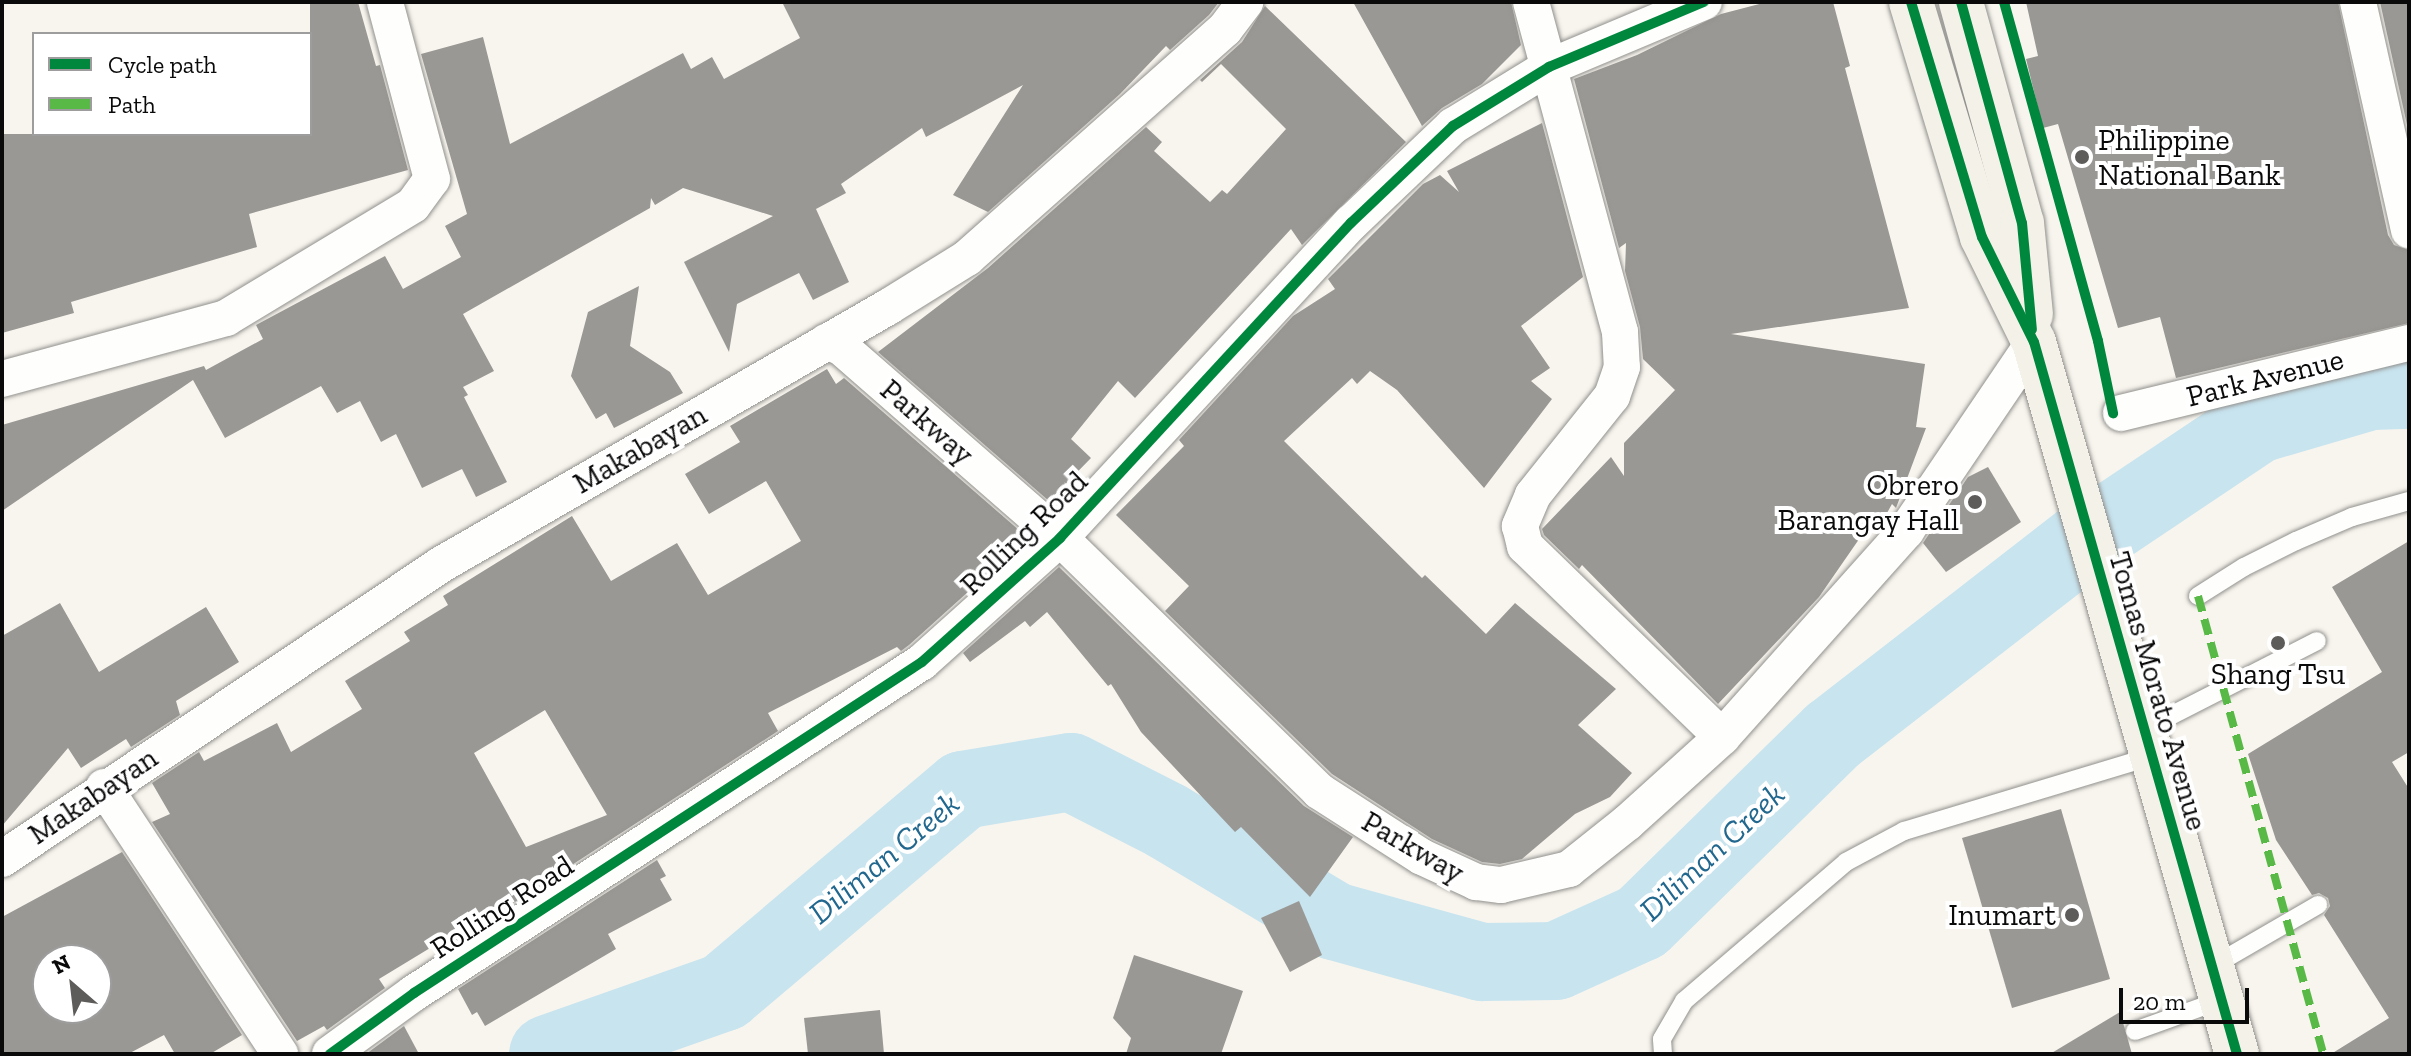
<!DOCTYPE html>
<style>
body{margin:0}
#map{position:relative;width:2411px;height:1056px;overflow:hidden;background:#f8f5ee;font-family:"Zilla Slab",serif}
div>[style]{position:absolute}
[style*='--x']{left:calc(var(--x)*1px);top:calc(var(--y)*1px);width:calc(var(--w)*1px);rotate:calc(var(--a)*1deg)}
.river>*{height:78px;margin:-39px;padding:0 39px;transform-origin:39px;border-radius:39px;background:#c8e4ef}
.building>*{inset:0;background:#9a9894}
.roads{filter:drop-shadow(0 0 2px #91908d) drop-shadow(0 0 2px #91908d)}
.service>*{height:18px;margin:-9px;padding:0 9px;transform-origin:9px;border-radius:9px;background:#fefefc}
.minor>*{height:36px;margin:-18px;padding:0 18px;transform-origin:18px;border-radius:18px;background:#fefefc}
.secondary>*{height:44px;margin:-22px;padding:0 22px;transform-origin:22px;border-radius:22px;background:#f3f1e8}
.quiet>*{height:8px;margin-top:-4px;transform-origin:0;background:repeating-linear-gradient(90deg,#58b947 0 16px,transparent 0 24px)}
.cycleway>*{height:10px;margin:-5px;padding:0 5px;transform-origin:5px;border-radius:5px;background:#00873e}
.dots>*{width:22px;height:22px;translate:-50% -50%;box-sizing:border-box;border:4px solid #fff;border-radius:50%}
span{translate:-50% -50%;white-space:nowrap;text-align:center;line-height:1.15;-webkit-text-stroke:8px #fff;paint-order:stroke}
.poi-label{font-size:30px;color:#0a0a0a}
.left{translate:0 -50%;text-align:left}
.right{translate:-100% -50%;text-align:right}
.street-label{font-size:30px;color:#0a0a0a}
.water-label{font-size:32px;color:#21678e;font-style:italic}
.frame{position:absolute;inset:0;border:4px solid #0a0a0a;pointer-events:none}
.legend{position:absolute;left:32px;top:32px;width:280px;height:104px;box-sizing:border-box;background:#fff;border:2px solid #9d9d9d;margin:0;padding:10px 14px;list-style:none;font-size:24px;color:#0a0a0a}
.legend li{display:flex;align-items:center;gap:16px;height:40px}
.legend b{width:40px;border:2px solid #9d9d9d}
.north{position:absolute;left:32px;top:944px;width:80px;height:80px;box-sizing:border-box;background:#fff;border:2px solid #9d9d9d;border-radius:50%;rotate:332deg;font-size:22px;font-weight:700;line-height:32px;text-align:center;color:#0a0a0a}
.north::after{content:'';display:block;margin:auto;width:28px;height:36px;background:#5d5c5a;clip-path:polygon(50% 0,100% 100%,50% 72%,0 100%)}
.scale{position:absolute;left:2119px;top:988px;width:130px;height:36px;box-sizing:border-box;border:4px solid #0a0a0a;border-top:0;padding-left:10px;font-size:24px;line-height:28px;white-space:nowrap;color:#0a0a0a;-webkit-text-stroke:6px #fff;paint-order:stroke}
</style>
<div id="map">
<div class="river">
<i style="--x:548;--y:1054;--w:187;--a:-19.4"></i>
<i style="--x:724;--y:992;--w:313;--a:-40.2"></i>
<i style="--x:963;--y:790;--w:109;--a:-9.5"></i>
<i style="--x:1071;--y:772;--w:108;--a:27"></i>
<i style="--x:1167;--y:821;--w:195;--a:30.9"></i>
<i style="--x:1334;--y:921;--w:154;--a:15.5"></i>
<i style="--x:1482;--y:962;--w:74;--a:-0.8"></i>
<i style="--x:1556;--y:961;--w:94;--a:-24.4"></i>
<i style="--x:1642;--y:922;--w:267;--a:-44.4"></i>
<i style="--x:1833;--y:735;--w:320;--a:-37.8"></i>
<i style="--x:2086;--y:539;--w:207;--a:-33.8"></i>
<i style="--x:2258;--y:424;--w:118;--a:-16.3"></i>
<i style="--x:2371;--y:391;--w:38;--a:-2"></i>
</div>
<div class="building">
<i style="clip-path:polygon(310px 2px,358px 2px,376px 66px,380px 65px,408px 170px,249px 214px,257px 247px,71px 302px,74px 313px,2px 333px,2px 134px,310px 134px)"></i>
<i style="clip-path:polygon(782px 2px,1219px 2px,1209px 15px,1170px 50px,1166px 46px,1120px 94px,988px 212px,953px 195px,1023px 85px,926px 137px,922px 128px,841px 184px,846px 193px,816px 209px,849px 282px,813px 300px,799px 273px,737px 304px,729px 352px,684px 262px,773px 216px,683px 188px,655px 205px,651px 198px,650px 208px,463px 314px,494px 371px,463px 387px,468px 395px,464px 397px,507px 482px,476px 497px,462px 469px,422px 488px,396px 434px,381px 442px,360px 401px,337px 413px,321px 386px,225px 438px,193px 380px,2px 511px,2px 425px,204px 366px,206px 370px,263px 339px,256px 325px,385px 256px,403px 289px,461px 257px,445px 226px,467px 214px,421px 54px,483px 37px,510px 144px,683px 53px,691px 69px,712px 57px,724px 79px,800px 38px)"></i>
<i style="clip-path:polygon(1353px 2px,1511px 2px,1521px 45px,1482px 84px,1442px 108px,1422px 126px)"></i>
<i style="clip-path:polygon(1767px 2px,1833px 2px,1850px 66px,1845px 68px,1909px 308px,1731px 334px,1925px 364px,1916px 427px,1926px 428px,1896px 508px,1892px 504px,1882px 522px,1873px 519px,1819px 597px,1718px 704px,1582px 565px,1579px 569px,1544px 535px,1542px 529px,1611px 457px,1624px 476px,1624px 443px,1675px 390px,1643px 359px,1640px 327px,1625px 271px,1626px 243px,1619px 248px,1574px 79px,1637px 55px,1721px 14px)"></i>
<i style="clip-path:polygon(2026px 2px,2338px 2px,2388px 235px,2394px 245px,2409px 250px,2409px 323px,2176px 378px,2160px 317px,2118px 328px,2058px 124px,2043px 128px,2026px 59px,2038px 56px)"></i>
<i style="clip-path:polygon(2380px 2px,2409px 2px,2409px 134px)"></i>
<i style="clip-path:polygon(1265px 6px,1406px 142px,1302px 245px,1291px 229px,1135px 398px,1118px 381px,1071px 439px,1091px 458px,1049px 501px,878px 352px,988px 268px,1146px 127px,1162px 142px,1154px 151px,1210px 202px,1222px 190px,1227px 194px,1286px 129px,1221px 64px,1202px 82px,1200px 80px,1242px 42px)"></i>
<i style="clip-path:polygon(1542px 123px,1583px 277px,1521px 326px,1550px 368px,1531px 381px,1552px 399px,1484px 488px,1397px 390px,1370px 371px,1357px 384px,1352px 378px,1284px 441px,1422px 578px,1425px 575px,1486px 634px,1515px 603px,1616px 689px,1578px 725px,1632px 773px,1610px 797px,1575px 814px,1522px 859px,1500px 864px,1482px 862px,1432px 839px,1332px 774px,1165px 611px,1189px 586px,1116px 515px,1184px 446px,1179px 440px,1293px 316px,1335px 289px,1328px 279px,1423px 184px,1440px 175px,1459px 192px,1447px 171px)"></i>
<i style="clip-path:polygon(639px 286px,630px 346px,670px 372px,683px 393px,614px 428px,606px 413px,596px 419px,571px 376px,588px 312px)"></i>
<i style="clip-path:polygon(evenodd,827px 369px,836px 384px,844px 378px,1028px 538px,909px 645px,901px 651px,897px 647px,768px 713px,778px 731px,438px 952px,435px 945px,379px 979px,385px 988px,327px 1030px,324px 1026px,297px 1041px,152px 822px,170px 814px,152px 783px,199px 752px,204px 761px,277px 723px,291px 752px,362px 709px,345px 681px,410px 641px,404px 632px,448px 605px,443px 596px,572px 516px,611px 581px,677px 543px,708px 595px,801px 541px,766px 481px,709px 514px,685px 474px,740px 442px,730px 426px,827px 369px,545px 710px,607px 815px,526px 847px,474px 753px,545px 710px)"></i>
<i style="clip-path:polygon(1988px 467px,2021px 522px,1946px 572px,1923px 543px,1968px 477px)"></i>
<i style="clip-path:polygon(2409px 541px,2409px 752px,2392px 762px,2409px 789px,2409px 1054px,2331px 1054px,2389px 1018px,2324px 915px,2330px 906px,2328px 898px,2319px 893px,2312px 895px,2276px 840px,2248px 754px,2382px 672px,2332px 587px)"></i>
<i style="clip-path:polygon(1059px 567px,1304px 806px,1353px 837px,1310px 897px,1241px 827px,1235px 832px,1141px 732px,1111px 684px,1108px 686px,1047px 612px,1030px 627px,1025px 621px,970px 662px,963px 653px)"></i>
<i style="clip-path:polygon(60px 603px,99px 672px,206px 607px,239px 662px,176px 701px,180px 715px,131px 747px,126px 739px,81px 768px,68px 748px,2px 826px,2px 636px)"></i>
<i style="clip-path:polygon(2061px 809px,2110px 979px,2012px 1008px,1962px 838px)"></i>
<i style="clip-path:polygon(evenodd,122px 852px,242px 1035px,210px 1054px,175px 1054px,164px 1035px,128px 1054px,2px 1054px,2px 917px,122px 852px,48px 960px,96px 960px,96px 1008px,48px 1008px,48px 960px)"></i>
<i style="clip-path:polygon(657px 860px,666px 876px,660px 879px,672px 900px,608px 934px,616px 949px,485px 1026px,477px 1012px,472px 1015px,458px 989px)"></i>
<i style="clip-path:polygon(1299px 901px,1322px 955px,1290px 972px,1261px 918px)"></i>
<i style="clip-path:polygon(1134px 955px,1243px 991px,1221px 1054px,1126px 1054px,1131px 1038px,1113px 1018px)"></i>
<i style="clip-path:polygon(880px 1010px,884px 1054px,808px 1054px,804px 1018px)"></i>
<i style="clip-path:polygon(2120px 1012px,2132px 1054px,2050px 1054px)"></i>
<i style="clip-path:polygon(404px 1026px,419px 1054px,366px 1054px)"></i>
</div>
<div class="roads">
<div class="service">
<i style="--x:2198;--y:596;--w:54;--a:-32.2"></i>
<i style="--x:2244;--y:567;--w:58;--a:-26.6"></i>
<i style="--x:2296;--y:541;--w:61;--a:-23.2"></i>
<i style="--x:2352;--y:517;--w:59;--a:-15.7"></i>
<i style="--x:2145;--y:729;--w:193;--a:-27.1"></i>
<i style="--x:2211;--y:967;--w:124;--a:-30.1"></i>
<i style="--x:2135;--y:1031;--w:91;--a:-19.8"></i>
<i style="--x:1663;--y:1054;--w:15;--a:-94"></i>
<i style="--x:1662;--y:1039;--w:44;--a:-59.9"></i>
<i style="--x:1684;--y:1001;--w:213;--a:-40.6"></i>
<i style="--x:1846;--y:862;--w:66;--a:-28.1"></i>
<i style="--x:1904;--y:831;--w:259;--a:-16.8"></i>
</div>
<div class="minor">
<i style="--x:1531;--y:2;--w:342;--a:74.9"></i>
<i style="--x:1620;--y:332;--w:35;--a:87"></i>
<i style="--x:1622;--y:367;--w:31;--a:109"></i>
<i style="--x:1612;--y:396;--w:127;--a:128.6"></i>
<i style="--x:1533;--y:495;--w:34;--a:113"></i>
<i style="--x:1520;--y:526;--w:21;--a:76"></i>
<i style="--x:1525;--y:546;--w:274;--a:44.1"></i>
<i style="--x:2358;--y:2;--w:234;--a:77.4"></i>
<i style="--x:826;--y:342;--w:16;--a:18"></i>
<i style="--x:841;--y:347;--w:291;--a:41.1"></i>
<i style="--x:1060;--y:538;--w:362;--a:44.3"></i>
<i style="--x:1319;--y:791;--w:122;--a:32.7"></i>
<i style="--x:1422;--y:857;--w:60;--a:24.8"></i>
<i style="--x:1476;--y:882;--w:25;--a:7"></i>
<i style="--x:1501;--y:885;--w:70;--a:-13.2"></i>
<i style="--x:1569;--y:869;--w:75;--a:-38.5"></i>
<i style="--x:1628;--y:822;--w:127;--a:-42.1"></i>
<i style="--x:1722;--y:737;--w:276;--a:-48.2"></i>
<i style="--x:1906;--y:531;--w:228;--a:-55.9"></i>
<i style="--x:2;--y:379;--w:232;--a:-15.2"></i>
<i style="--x:226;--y:318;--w:218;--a:-31.1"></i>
<i style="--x:413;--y:205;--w:32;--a:-54"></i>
<i style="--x:432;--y:179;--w:183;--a:-104.9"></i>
<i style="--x:2121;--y:413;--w:296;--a:-13.7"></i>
<i style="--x:104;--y:787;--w:320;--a:56.6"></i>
<i style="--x:2;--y:859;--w:530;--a:-33.84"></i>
<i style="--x:442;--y:564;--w:515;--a:-29.95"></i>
<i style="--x:888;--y:307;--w:93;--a:-31.8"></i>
<i style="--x:967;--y:258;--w:345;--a:-41.6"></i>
<i style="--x:1225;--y:29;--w:34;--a:-53"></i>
<i style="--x:330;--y:1054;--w:104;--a:-36"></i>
<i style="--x:414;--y:993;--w:606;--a:-33.09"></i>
<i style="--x:922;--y:662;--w:186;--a:-41.9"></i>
<i style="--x:1060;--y:538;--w:429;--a:-47.3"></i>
<i style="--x:1351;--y:223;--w:141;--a:-43.6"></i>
<i style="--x:1453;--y:126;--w:113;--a:-31.6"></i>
<i style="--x:1549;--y:67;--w:168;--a:-22.8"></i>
</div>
<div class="secondary">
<i style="--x:1911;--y:2;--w:245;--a:73.2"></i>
<i style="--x:1982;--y:237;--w:117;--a:63.7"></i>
<i style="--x:2034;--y:342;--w:740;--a:74.09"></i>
<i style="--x:1961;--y:2;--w:229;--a:74.6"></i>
<i style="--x:2022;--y:223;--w:92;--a:84.4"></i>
</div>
</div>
<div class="quiet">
<i style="--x:2198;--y:596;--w:475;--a:74.7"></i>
</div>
<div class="cycleway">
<i style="--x:1911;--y:2;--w:245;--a:73.2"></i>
<i style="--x:1982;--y:237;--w:117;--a:63.7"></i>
<i style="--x:2034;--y:342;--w:740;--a:74.09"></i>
<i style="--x:1961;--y:2;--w:229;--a:74.6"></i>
<i style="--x:2022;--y:223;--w:107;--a:84.7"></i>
<i style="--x:2004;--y:2;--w:352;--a:74.5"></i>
<i style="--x:2098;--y:341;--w:74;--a:78.2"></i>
<i style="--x:330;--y:1054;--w:104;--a:-36"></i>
<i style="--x:414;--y:993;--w:606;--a:-33.09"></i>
<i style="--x:922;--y:662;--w:186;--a:-41.9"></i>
<i style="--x:1060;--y:538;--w:429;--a:-47.3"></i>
<i style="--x:1351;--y:223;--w:141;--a:-43.6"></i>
<i style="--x:1453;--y:126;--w:113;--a:-31.6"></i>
<i style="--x:1549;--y:67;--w:168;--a:-22.8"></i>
</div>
<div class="dots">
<i style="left:2082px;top:157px;background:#5d5c5a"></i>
<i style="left:1975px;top:502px;background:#5d5c5a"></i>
<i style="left:2278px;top:643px;background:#5d5c5a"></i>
<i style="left:2072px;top:915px;background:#5d5c5a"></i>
</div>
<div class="poi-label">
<span class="left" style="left:2098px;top:157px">Philippine<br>National Bank</span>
<span class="right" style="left:1959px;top:502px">Obrero<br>Barangay Hall</span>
<span style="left:2278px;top:674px">Shang Tsu</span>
<span class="right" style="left:2056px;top:915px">Inumart</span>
</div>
<div class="street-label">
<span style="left:2265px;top:378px;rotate:-14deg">Park Avenue</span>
<span style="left:927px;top:422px;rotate:41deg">Parkway</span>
<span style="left:640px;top:449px;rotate:-30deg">Makabayan</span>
<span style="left:1024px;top:533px;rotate:-44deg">Rolling Road</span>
<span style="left:2158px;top:691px;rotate:74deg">Tomas Morato Avenue</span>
<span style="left:93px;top:796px;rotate:-34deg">Makabayan</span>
<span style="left:1413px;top:847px;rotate:30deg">Parkway</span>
<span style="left:502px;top:907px;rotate:-33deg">Rolling Road</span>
</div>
<div class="water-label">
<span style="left:1712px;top:852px;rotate:-43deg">Diliman Creek</span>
<span style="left:884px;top:858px;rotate:-40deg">Diliman Creek</span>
</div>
<div class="frame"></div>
<ul class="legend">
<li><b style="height:10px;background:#00873e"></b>Cycle path</li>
<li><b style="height:10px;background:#58b947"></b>Path</li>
</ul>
<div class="north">N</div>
<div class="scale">20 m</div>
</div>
